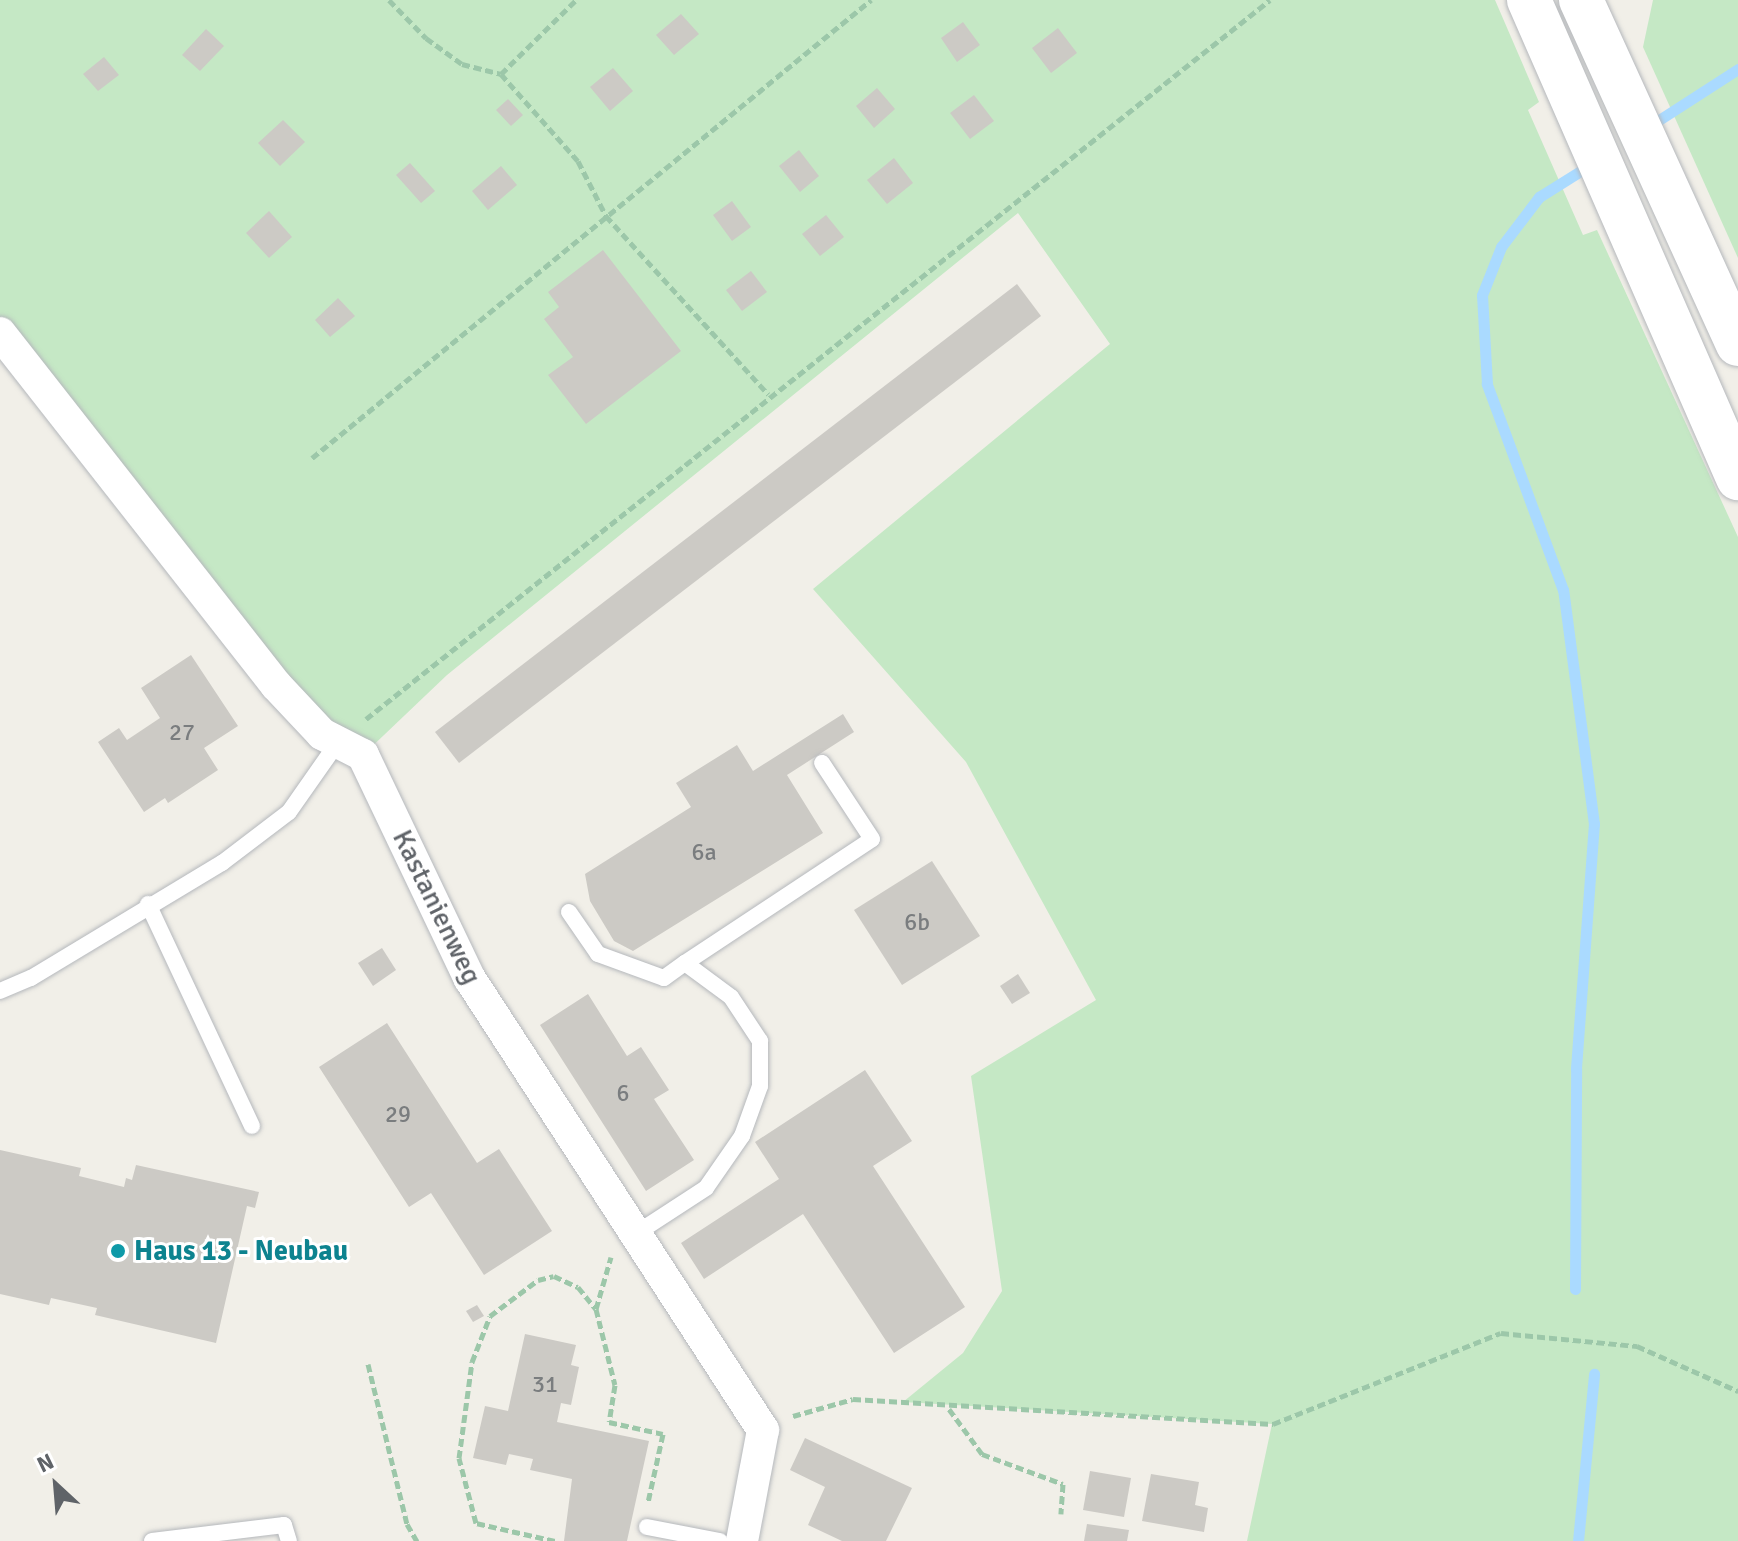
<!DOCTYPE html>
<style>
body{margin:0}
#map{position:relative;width:1738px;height:1541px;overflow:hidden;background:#f1efe8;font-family:Signika,sans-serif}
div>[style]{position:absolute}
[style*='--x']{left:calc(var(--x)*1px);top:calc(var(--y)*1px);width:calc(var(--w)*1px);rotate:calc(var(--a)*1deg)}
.green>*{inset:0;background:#c5e8c5}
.stream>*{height:11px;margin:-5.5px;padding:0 5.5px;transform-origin:5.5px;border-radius:5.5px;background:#aadaff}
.building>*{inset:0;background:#cccac5}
.path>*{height:5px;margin-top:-2.5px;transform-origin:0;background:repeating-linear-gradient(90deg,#9cc7a9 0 8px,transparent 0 12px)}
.roads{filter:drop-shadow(0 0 2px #b5b8bc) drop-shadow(0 0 2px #b5b8bc)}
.lane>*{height:16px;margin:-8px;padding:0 8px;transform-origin:8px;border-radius:8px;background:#fff}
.street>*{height:32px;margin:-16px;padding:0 16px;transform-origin:16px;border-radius:16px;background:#fff}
.secondary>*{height:44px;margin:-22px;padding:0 22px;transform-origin:22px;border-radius:22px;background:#fff}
.dots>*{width:22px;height:22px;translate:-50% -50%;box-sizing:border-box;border:4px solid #fff;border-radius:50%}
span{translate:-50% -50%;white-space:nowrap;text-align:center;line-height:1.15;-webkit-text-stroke:6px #fff;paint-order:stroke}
.number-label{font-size:24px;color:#7a7d7f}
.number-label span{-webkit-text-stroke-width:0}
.street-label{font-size:28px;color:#5f6368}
.culture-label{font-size:28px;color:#0d838f;font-weight:700}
.left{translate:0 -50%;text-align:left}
.north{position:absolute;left:16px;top:1445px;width:80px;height:80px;-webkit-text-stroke:6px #fff;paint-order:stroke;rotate:334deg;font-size:22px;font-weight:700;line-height:32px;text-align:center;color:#5f6368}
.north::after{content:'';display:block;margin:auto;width:28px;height:36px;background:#5f6368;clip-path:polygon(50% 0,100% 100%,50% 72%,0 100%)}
</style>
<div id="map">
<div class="green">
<i style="clip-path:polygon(0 0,1495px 0,1539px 102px,1528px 110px,1583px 235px,1597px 230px,1738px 537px,1738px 1541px,1247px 1541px,1272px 1424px,903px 1402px,963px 1353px,1002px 1291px,971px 1076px,1096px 1000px,966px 762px,813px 589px,1110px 344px,1018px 213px,447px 675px,363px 755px,322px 734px,0 333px)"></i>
<i style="clip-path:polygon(1653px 0,1738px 0,1738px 258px,1643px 47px)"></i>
</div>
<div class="stream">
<i style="--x:1648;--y:127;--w:107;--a:-32.8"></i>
<i style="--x:1575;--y:1289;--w:221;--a:-89.7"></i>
<i style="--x:1576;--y:1068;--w:245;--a:-85.8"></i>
<i style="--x:1594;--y:824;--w:236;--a:-97.5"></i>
<i style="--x:1563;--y:590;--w:220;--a:-110.3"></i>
<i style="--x:1487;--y:384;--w:89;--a:-93.2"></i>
<i style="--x:1482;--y:295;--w:52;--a:-68.4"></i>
<i style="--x:1501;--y:247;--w:63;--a:-52.8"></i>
<i style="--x:1539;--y:197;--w:60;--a:-32.1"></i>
<i style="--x:1578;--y:1541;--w:168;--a:-84.5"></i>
</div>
<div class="building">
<i style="clip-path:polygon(681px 14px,699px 34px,674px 55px,656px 35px)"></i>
<i style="clip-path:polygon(963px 22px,980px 45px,957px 62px,941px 38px)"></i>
<i style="clip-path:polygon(1058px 28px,1077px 53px,1051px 73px,1032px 48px)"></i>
<i style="clip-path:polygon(206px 29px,224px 46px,200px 71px,182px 55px)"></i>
<i style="clip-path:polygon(104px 57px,119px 75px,98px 91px,83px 74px)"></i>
<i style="clip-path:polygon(613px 68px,633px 91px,610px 111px,590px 87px)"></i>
<i style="clip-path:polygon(877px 88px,895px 109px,874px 128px,856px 106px)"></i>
<i style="clip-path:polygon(974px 95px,994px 121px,970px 139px,950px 113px)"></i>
<i style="clip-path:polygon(508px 99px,523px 115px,511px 126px,496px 110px)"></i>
<i style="clip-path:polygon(283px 120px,305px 142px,280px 166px,258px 143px)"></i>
<i style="clip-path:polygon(799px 150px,819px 176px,800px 192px,779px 166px)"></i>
<i style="clip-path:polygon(894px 158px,913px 183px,887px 204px,867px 180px)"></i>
<i style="clip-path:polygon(410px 163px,435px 191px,421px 203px,396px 175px)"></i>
<i style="clip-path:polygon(501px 166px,517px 185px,488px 210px,472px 191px)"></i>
<i style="clip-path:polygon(732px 201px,751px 227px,732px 241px,713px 215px)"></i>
<i style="clip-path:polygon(269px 211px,292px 237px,269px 258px,246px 233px)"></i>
<i style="clip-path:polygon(826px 215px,844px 237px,820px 256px,802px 234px)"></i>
<i style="clip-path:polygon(603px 250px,681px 351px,586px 424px,548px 375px,573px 357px,544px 319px,559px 307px,548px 292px)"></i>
<i style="clip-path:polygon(751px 271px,767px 292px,742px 311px,726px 290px)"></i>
<i style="clip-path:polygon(1017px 284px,1041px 316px,459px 763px,435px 732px)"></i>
<i style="clip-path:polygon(338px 298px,355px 316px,330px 337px,315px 320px)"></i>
<i style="clip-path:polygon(191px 655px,238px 726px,204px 748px,218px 770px,168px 803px,165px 798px,144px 812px,98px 742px,119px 728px,127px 740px,160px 718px,141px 688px)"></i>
<i style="clip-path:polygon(843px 714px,854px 732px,787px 775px,823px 833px,633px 951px,614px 941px,590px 901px,585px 874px,691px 807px,676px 783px,737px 745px,753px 771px)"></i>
<i style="clip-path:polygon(932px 861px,980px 936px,902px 985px,854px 910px)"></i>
<i style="clip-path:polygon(382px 948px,396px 970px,373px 986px,358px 963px)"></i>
<i style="clip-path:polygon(1018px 974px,1030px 993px,1012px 1004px,1000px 986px)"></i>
<i style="clip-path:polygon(588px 994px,627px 1056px,641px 1047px,669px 1090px,654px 1099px,694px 1160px,646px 1191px,540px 1025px)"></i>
<i style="clip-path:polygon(387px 1023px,477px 1163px,499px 1149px,552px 1231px,484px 1275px,431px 1193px,409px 1207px,319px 1067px)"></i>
<i style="clip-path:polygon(865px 1070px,912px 1141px,873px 1166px,965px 1307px,894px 1353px,803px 1214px,704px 1279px,681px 1243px,779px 1179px,755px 1142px)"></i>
<i style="clip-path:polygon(0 1150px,81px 1168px,79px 1176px,124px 1187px,126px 1178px,132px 1180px,136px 1165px,259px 1192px,255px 1208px,247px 1206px,216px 1343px,95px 1315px,97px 1308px,51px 1298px,49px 1305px,0 1294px)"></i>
<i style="clip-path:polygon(477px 1305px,484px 1316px,473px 1322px,466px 1311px)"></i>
<i style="clip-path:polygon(525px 1334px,576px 1345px,571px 1365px,579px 1367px,571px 1405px,561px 1403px,557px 1422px,649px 1441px,627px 1541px,564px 1541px,572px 1479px,530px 1470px,533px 1459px,509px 1454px,506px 1465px,473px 1458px,485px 1406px,508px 1411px)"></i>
<i style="clip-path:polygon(805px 1438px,912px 1488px,886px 1541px,842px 1541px,808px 1525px,825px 1487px,790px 1470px)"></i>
<i style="clip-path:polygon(1090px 1471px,1131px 1478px,1124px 1517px,1083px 1510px)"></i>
<i style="clip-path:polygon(1151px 1474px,1199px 1482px,1195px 1505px,1208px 1508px,1204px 1532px,1142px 1521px)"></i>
<i style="clip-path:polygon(1087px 1524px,1129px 1530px,1127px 1541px,1084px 1541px)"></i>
</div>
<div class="path">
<i style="--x:389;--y:0;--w:53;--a:45.8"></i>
<i style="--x:426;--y:38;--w:44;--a:35.8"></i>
<i style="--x:462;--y:64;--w:40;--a:14.4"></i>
<i style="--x:501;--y:74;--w:105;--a:-44.6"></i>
<i style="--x:501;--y:74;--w:116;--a:48.5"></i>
<i style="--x:578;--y:161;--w:62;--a:63"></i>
<i style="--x:606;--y:216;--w:241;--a:47.7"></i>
<i style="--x:312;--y:458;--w:723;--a:-39.33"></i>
<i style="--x:366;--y:719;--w:1155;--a:-38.5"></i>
<i style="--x:596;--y:1309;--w:54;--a:-73.9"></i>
<i style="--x:368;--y:1364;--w:165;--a:76.3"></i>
<i style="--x:407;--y:1524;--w:20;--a:60"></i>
<i style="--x:949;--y:1409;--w:56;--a:53.7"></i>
<i style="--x:982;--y:1454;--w:86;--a:20.3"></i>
<i style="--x:1063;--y:1484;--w:30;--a:94"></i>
<i style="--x:793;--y:1416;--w:62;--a:-15.8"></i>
<i style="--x:853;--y:1399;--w:421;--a:3.4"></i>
<i style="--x:1273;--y:1424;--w:245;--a:-21.8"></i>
<i style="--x:1501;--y:1333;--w:137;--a:5.5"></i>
<i style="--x:1637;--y:1346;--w:111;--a:24"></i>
<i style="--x:555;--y:1541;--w:81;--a:-167.2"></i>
<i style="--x:476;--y:1523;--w:67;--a:-104.7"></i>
<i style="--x:459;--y:1458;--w:97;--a:-82.3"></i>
<i style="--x:472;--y:1362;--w:49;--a:-68.6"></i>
<i style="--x:490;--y:1316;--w:60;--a:-36.9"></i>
<i style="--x:538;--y:1280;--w:16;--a:-14"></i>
<i style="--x:554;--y:1276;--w:26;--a:25"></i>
<i style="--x:578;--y:1287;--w:28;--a:51"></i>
<i style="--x:596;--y:1309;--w:78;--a:76"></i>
<i style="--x:615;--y:1385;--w:37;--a:99"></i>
<i style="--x:609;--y:1422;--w:55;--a:12.5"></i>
<i style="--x:663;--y:1434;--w:70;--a:102.4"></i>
</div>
<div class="roads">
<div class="lane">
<i style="--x:148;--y:904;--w:245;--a:64.9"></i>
<i style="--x:569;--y:912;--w:51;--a:55.4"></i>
<i style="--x:598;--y:954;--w:70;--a:20"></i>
<i style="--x:664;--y:978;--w:26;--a:-36"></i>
<i style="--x:685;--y:963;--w:57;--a:36.5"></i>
<i style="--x:731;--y:997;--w:53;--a:56.6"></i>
<i style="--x:760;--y:1041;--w:45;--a:90"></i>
<i style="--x:760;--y:1086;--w:53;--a:109.8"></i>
<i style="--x:742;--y:1136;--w:63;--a:124.7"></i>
<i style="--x:706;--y:1188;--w:82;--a:146.9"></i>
<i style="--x:685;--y:963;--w:224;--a:-33.5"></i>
<i style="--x:872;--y:839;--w:91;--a:-123.3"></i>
<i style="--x:0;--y:991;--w:34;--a:-23"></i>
<i style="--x:31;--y:978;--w:223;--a:-31.1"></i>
<i style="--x:222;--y:863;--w:84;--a:-37.3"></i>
<i style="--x:289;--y:812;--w:85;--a:-55"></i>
<i style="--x:647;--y:1527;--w:74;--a:10.9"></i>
<i style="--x:152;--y:1541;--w:133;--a:-6.9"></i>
<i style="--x:284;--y:1525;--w:17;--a:73"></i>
</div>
<div class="street">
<i style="--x:0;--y:333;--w:447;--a:51.9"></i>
<i style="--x:276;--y:685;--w:67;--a:46.8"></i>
<i style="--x:322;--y:734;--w:46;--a:27.1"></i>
<i style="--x:363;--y:755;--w:248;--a:64.5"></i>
<i style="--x:470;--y:979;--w:538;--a:56.99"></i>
<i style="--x:763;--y:1430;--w:113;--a:100.7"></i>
</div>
<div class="secondary">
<i style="--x:1529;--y:0;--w:522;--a:66.38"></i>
<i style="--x:1581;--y:0;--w:378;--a:65.5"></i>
</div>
</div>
<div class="dots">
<i style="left:118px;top:1251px;background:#0f9aa8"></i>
</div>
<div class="number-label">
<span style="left:182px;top:733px">27</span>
<span style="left:704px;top:853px">6a</span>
<span style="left:917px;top:923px">6b</span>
<span style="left:623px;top:1094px">6</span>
<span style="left:398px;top:1115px">29</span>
<span style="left:545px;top:1385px">31</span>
</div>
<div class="street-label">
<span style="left:437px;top:907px;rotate:64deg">Kastanienweg</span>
</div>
<div class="culture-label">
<span class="left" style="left:134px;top:1251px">Haus 13 - Neubau</span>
</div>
<div class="north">N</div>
</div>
